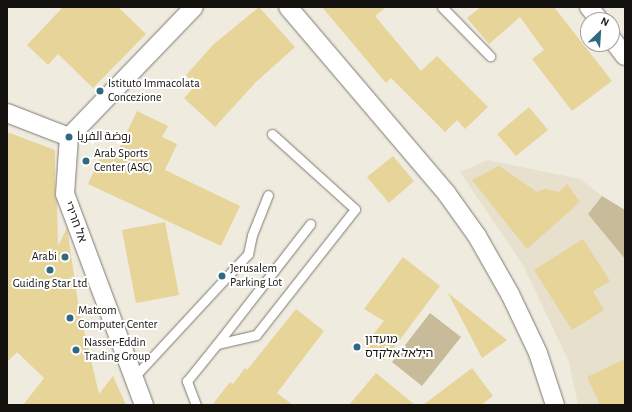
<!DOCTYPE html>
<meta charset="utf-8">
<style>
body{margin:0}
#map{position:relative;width:632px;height:412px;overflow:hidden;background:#efebdf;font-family:"Alegreya Sans",Cairo,"Noto Sans Hebrew",sans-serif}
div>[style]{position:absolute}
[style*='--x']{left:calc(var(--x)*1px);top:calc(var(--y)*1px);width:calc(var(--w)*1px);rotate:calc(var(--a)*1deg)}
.built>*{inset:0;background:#e6e0cd}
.green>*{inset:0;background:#c7bb99}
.building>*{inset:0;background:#e7d499}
.roads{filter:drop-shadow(0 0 1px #7d796f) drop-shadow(0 0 1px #7d796f)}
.service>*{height:9px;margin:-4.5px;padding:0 4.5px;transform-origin:4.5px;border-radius:4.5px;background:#fff}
.minor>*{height:18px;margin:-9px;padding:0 9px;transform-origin:9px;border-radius:9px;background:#fff}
.dots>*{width:11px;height:11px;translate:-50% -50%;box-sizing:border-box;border:2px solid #fff;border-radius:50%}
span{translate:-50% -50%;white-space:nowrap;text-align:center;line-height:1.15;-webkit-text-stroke:4px #fff;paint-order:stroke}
.poi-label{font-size:12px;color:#14120e}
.left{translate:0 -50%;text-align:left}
.right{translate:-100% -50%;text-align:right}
.street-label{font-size:12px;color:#14120e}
.frame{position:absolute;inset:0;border:8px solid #14120e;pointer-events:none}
.north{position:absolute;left:580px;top:12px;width:40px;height:40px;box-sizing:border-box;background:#fff;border:1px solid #a1a09f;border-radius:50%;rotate:25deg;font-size:11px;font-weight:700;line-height:16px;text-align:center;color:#14120e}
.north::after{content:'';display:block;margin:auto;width:14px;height:18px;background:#306a82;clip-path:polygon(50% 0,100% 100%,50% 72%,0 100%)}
</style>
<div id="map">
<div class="built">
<i style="clip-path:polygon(488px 160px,580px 179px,602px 196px,588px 214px,625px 259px,625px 405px,578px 405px,569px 362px,523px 265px,460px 172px)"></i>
</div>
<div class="green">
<i style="clip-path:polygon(602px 196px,625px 210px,625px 259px,588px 214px)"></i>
<i style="clip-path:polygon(430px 313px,461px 337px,422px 386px,392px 362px)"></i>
</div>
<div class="building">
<i style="clip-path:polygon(63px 7px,118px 7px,146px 34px,93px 88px,58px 54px,48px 65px,27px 45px)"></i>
<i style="clip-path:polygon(259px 7px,295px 47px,256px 82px,215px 127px,184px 98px,196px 85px,186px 75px,214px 44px)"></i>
<i style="clip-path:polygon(322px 7px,386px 7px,375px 16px,421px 71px,437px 56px,488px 107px,465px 129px,457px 120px,445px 132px,391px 78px,386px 83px)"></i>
<i style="clip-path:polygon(481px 7px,554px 7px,612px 81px,572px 111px,532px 59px,544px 50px,520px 17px,489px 44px,467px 18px)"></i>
<i style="clip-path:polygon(529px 107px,548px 130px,516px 156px,497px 134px)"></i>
<i style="clip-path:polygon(137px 111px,168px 126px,162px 137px,177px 144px,165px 170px,240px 206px,221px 246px,88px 184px,104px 149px,116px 155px)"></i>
<i style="clip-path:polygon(7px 132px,55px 150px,55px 194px,57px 202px,58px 246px,67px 228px,79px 309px,99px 394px,113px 376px,126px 405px,23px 405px,44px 378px,17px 352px,7px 362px)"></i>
<i style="clip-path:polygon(393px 156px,414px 181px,389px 203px,367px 177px)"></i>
<i style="clip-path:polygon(499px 166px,537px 192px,545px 189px,559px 192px,567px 184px,580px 202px,527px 249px,472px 180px)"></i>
<i style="clip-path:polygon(165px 222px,179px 295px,136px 303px,122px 230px)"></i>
<i style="clip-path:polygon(583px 239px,610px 281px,593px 291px,604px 310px,572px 330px,534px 270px)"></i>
<i style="clip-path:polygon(403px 257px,440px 286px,384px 361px,364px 346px,384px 321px,364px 309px)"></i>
<i style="clip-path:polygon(448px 293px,507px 340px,482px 358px)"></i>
<i style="clip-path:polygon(296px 309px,324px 331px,277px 393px,293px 405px,212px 405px,230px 382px,233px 384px,245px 368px,247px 370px)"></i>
<i style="clip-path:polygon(625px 359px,625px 405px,600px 405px,587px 377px)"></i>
<i style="clip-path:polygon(472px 368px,493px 396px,481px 405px,423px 405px)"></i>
<i style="clip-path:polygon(376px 373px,415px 405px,349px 405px)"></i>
</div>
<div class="roads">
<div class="service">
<i style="--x:442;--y:7;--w:69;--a:45.6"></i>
<i style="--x:217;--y:344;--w:152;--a:-52.2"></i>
<i style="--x:134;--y:377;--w:168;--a:-47.2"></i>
<i style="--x:248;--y:254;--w:19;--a:-78"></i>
<i style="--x:252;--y:235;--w:43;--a:-68.2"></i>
<i style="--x:196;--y:405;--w:26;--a:-111"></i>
<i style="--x:187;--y:381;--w:48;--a:-51"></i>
<i style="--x:217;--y:344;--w:40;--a:-13"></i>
<i style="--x:256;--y:335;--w:160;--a:-51.8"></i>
<i style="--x:355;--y:209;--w:112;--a:-137.9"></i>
</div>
<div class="minor">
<i style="--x:288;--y:7;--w:245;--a:49.6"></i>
<i style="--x:447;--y:194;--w:52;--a:54.5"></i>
<i style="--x:477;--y:236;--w:67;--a:60.4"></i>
<i style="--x:510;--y:294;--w:65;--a:64.6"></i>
<i style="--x:538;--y:353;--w:55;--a:71.9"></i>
<i style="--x:589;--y:7;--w:16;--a:52"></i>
<i style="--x:612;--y:39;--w:21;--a:53"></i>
<i style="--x:7;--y:113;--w:66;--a:21.2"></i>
<i style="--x:144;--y:405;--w:225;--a:-110.5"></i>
<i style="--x:65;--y:194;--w:57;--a:-86"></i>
<i style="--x:69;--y:137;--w:180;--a:-46.1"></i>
</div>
</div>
<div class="dots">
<i style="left:100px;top:91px;background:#306a82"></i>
<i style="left:69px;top:137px;background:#306a82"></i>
<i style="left:86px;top:161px;background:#306a82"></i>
<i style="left:65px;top:257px;background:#306a82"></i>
<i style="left:50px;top:270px;background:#306a82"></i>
<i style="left:222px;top:276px;background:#306a82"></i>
<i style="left:70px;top:318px;background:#306a82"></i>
<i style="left:357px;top:347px;background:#306a82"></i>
<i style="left:76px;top:350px;background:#306a82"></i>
</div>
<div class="poi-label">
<span class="left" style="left:108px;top:91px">Istituto Immacolata<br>Concezione</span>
<span class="left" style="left:77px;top:137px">روضة الفريا</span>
<span class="left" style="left:94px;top:161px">Arab Sports<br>Center (ASC)</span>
<span class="right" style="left:57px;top:257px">Arabi</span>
<span class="left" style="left:230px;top:276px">Jerusalem<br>Parking Lot</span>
<span style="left:50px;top:284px">Guiding Star Ltd</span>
<span class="left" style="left:78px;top:318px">Matcom<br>Computer Center</span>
<span class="left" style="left:365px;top:347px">מועדון<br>הילאל אלקדס</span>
<span class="left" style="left:84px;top:350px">Nasser-Eddin<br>Trading Group</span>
</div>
<div class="street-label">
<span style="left:75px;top:222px;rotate:69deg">אל חרירי</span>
</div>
<div class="frame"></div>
<div class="north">N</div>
</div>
